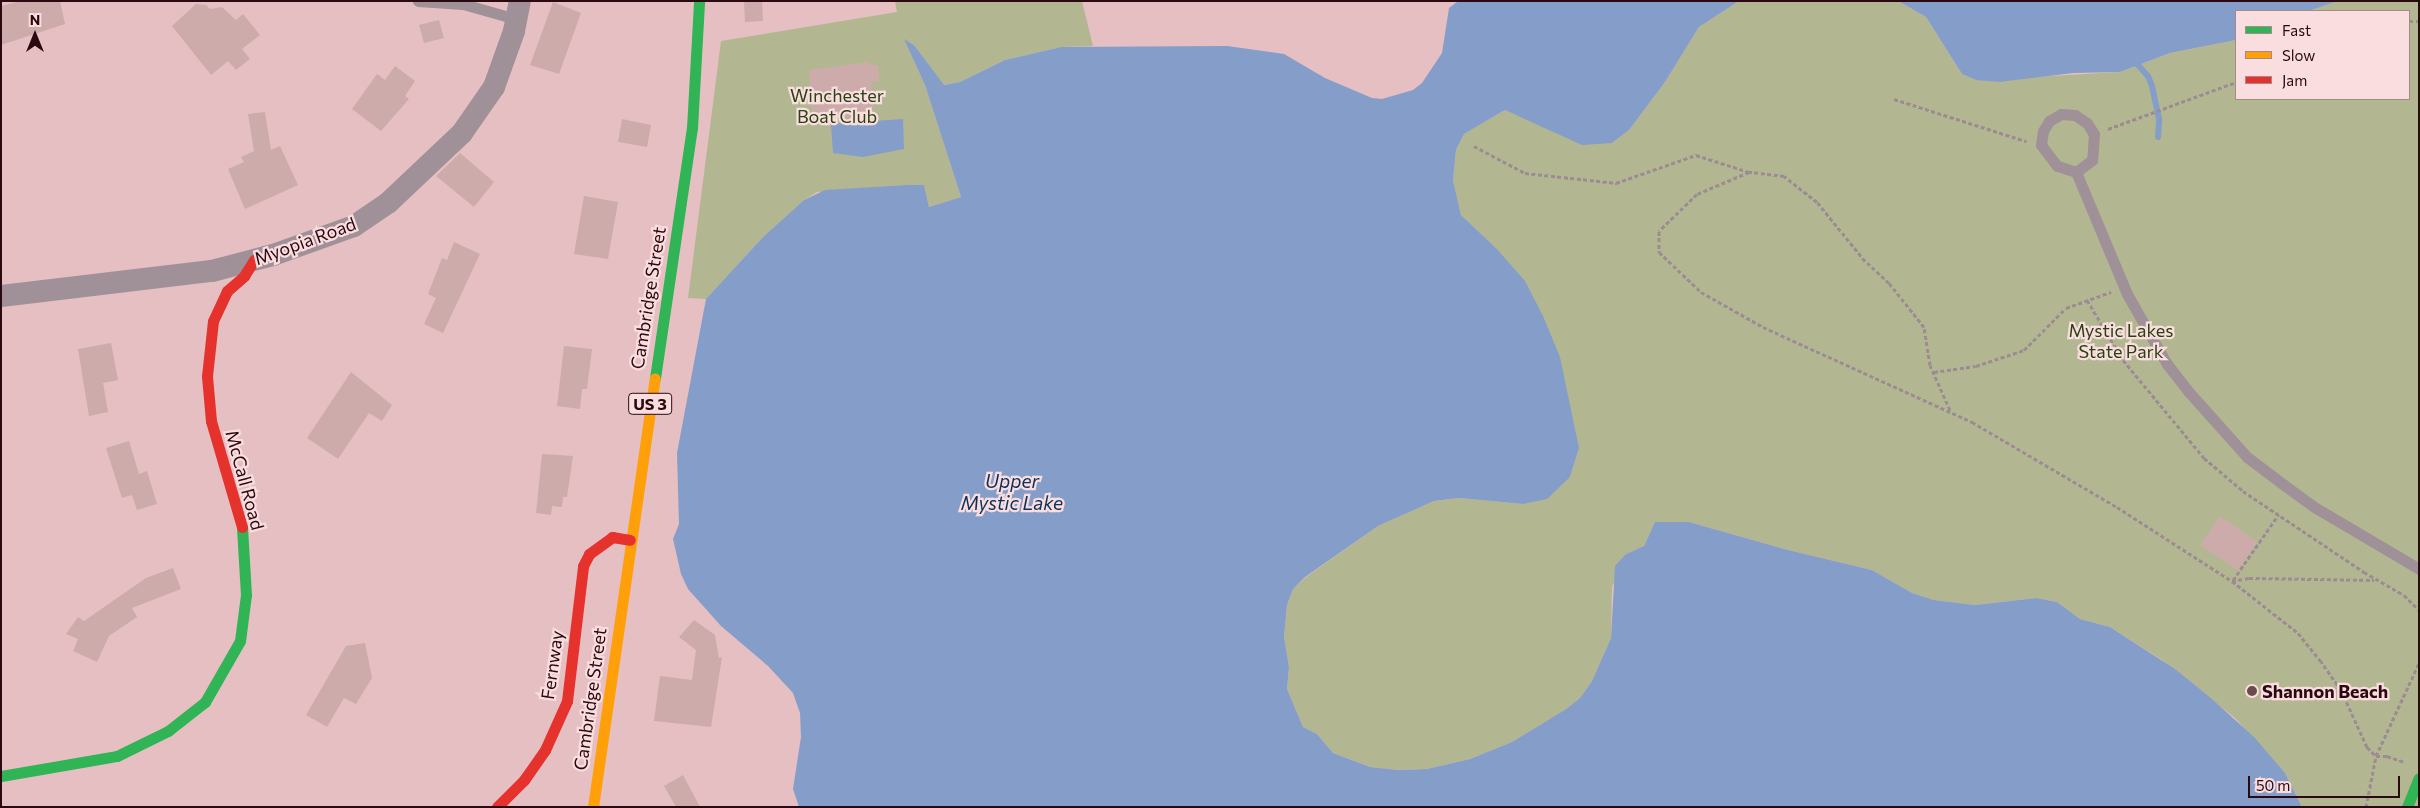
<!DOCTYPE html>
<style>
body{margin:0}
#map{position:relative;width:2420px;height:808px;overflow:hidden;background:#e6bfc2;font-family:Commissioner,sans-serif}
div>[style]{position:absolute}
[style*='--x']{left:calc(var(--x)*1px);top:calc(var(--y)*1px);width:calc(var(--w)*1px);rotate:calc(var(--a)*1deg)}
.green>*{inset:0;background:#b2b792}
.water>*{inset:0;background:#859dc9}
.stream>*{height:6px;margin:-3px;padding:0 3px;transform-origin:3px;border-radius:3px;background:#859dc9}
.building>*{inset:0;background:#cdabaa}
.path>*{height:3px;margin-top:-1.5px;transform-origin:0;background:repeating-linear-gradient(90deg,#9c8b92 0 4px,transparent 0 6.5px)}
.lane>*{height:11px;margin:-5.5px;padding:0 5.5px;transform-origin:5.5px;border-radius:5.5px;background:#a09199}
.street>*{height:22px;margin:-11px;padding:0 11px;transform-origin:11px;border-radius:11px;background:#a09199}
.fast>*{height:11px;margin:-5.5px;padding:0 5.5px;transform-origin:5.5px;border-radius:5.5px;background:#30b455}
.slow>*{height:11px;margin:-5.5px;padding:0 5.5px;transform-origin:5.5px;border-radius:5.5px;background:#ff9f0a}
.jam>*{height:11px;margin:-5.5px;padding:0 5.5px;transform-origin:5.5px;border-radius:5.5px;background:#e5322d}
.dots>*{width:14px;height:14px;translate:-50% -50%;box-sizing:border-box;border:2px solid #fadddf;border-radius:50%}
span{translate:-50% -50%;white-space:nowrap;text-align:center;line-height:1.15;-webkit-text-stroke:4.5px #fadddf;paint-order:stroke}
.shield-label span{padding:1px 4px;background:#fadddf;border:1px solid;border-radius:4px;-webkit-text-stroke-width:0}
.shield-label{font-size:16px;color:#2a0a10;font-weight:700}
.park-label{font-size:18px;color:#284210}
.street-label{font-size:18px;color:#2a0a10}
.poi-label{font-size:18px;color:#2a0a10;font-weight:700}
.left{translate:0 -50%;text-align:left}
.water-label{font-size:19px;color:#0b3158;font-style:italic}
.frame{position:absolute;inset:0;border:2px solid #2a0a10;pointer-events:none}
.legend{position:absolute;left:2235px;top:10px;width:175px;height:90px;box-sizing:border-box;background:#fadddf;border:1px solid #a7898c;margin:0;padding:6px 9px;list-style:none;font-size:15px;color:#2a0a10}
.legend li{display:flex;align-items:center;gap:10px;height:25px}
.legend b{width:25px;border:1px solid #a7898c}
.north{position:absolute;left:10px;top:10px;width:50px;height:50px;-webkit-text-stroke:4px #fadddf;paint-order:stroke;rotate:0deg;font-size:14px;font-weight:700;line-height:20px;text-align:center;color:#2a0a10}
.north::after{content:'';display:block;margin:auto;width:18px;height:22px;background:#2a0a10;clip-path:polygon(50% 0,100% 100%,50% 72%,0 100%)}
.scale{position:absolute;left:2248px;top:776px;width:152px;height:22px;box-sizing:border-box;border:2px solid #2a0a10;border-top:0;padding-left:6px;font-size:15px;line-height:18px;white-space:nowrap;color:#2a0a10;-webkit-text-stroke:4px #fadddf;paint-order:stroke}
</style>
<div id="map">
<div class="green">
<i style="clip-path:polygon(895px 1px,1082px 1px,1093px 46px,1061px 47px,1005px 60px,960px 82px,943px 85px,914px 45px,905px 40px,925px 85px,961px 197px,929px 207px,924px 185px,817px 192px,804px 200px,763px 237px,706px 299px,688px 298px,721px 41px,897px 12px)"></i>
<i style="clip-path:polygon(1739px 1px,1898px 1px,1926px 17px,1962px 74px,1976px 80px,2120px 72px,2170px 53px,2236px 40px,2236px 99px,2409px 99px,2409px 11px,2309px 11px,2338px 1px,2419px 1px,2419px 807px,2302px 807px,2285px 773px,2235px 718px,2162px 660px,2110px 627px,2080px 619px,2057px 602px,2037px 598px,1975px 605px,1934px 600px,1912px 593px,1872px 570px,1788px 550px,1689px 522px,1655px 522px,1644px 546px,1626px 554px,1612px 587px,1611px 638px,1592px 681px,1580px 698px,1566px 709px,1512px 742px,1470px 759px,1427px 769px,1399px 770px,1370px 767px,1333px 753px,1317px 734px,1303px 727px,1287px 689px,1289px 667px,1284px 637px,1287px 605px,1293px 589px,1306px 577px,1378px 526px,1434px 501px,1459px 498px,1523px 504px,1570px 477px,1579px 448px,1496px 248px,1461px 215px,1453px 182px,1456px 150px,1464px 134px,1505px 110px,1542px 126px,1612px 143px,1629px 130px,1665px 82px,1699px 27px)"></i>
</div>
<div class="water">
<i style="clip-path:polygon(1739px 1px,1699px 27px,1665px 82px,1629px 130px,1612px 143px,1582px 145px,1505px 110px,1464px 134px,1456px 150px,1453px 181px,1461px 215px,1496px 248px,1525px 281px,1543px 316px,1560px 357px,1579px 448px,1570px 477px,1547px 499px,1523px 504px,1459px 498px,1434px 501px,1378px 526px,1305px 577px,1293px 589px,1287px 605px,1284px 637px,1289px 667px,1287px 689px,1303px 727px,1317px 734px,1333px 753px,1370px 767px,1399px 770px,1427px 769px,1470px 759px,1512px 742px,1566px 709px,1580px 698px,1592px 681px,1611px 638px,1615px 566px,1626px 554px,1644px 546px,1655px 522px,1689px 522px,1788px 550px,1872px 570px,1912px 593px,1934px 600px,1975px 605px,2037px 598px,2057px 602px,2080px 619px,2110px 627px,2175px 669px,2212px 699px,2254px 737px,2285px 773px,2302px 807px,799px 807px,793px 789px,801px 737px,800px 713px,793px 693px,768px 666px,721px 626px,688px 589px,681px 574px,673px 539px,679px 524px,677px 453px,706px 299px,763px 237px,804px 200px,825px 190px,909px 185px,924px 185px,929px 207px,961px 197px,925px 85px,904px 39px,914px 45px,944px 85px,960px 82px,1005px 60px,1061px 47px,1227px 46px,1284px 54px,1325px 78px,1372px 98px,1382px 99px,1413px 90px,1422px 83px,1442px 53px,1449px 8px,1457px 2px)"></i>
<i style="clip-path:polygon(1898px 1px,2338px 1px,2309px 11px,2236px 11px,2236px 40px,2170px 53px,2120px 72px,2073px 73px,1999px 82px,1976px 80px,1962px 74px,1926px 17px)"></i>
<i style="clip-path:polygon(903px 119px,904px 149px,863px 157px,833px 153px,831px 124px)"></i>
</div>
<div class="stream">
<i style="--x:2138;--y:65;--w:15;--a:48"></i>
<i style="--x:2148;--y:76;--w:11;--a:68"></i>
<i style="--x:2152;--y:86;--w:35;--a:78"></i>
<i style="--x:2159;--y:120;--w:17;--a:93"></i>
</div>
<div class="building">
<i style="clip-path:polygon(21px 1px,60px 1px,65px 24px,1px 45px,1px 6px)"></i>
<i style="clip-path:polygon(744px 1px,762px 1px,763px 21px,745px 22px)"></i>
<i style="clip-path:polygon(553px 2px,581px 13px,559px 74px,530px 65px)"></i>
<i style="clip-path:polygon(196px 4px,206px 5px,210px 9px,222px 7px,236px 20px,243px 14px,260px 35px,242px 49px,250px 59px,236px 70px,228px 61px,211px 75px,172px 26px)"></i>
<i style="clip-path:polygon(439px 20px,444px 38px,424px 43px,419px 25px)"></i>
<i style="clip-path:polygon(869px 62px,869px 65px,878px 65px,879px 81px,871px 82px,873px 115px,818px 119px,817px 110px,812px 111px,809px 70px)"></i>
<i style="clip-path:polygon(395px 66px,415px 81px,405px 96px,409px 99px,381px 131px,352px 109px,377px 74px,385px 80px)"></i>
<i style="clip-path:polygon(265px 112px,271px 150px,280px 146px,298px 185px,245px 209px,228px 169px,244px 162px,241px 157px,254px 151px,248px 114px)"></i>
<i style="clip-path:polygon(622px 119px,651px 125px,647px 147px,618px 142px)"></i>
<i style="clip-path:polygon(460px 153px,494px 182px,474px 207px,436px 176px)"></i>
<i style="clip-path:polygon(584px 196px,618px 202px,608px 259px,574px 254px)"></i>
<i style="clip-path:polygon(454px 242px,480px 254px,443px 333px,424px 324px,436px 298px,428px 294px,442px 258px,447px 260px)"></i>
<i style="clip-path:polygon(111px 343px,118px 380px,103px 383px,108px 412px,89px 416px,78px 349px)"></i>
<i style="clip-path:polygon(564px 346px,592px 349px,587px 389px,582px 389px,580px 409px,557px 406px)"></i>
<i style="clip-path:polygon(351px 372px,392px 405px,382px 421px,369px 413px,338px 459px,307px 438px)"></i>
<i style="clip-path:polygon(129px 441px,139px 474px,147px 471px,157px 504px,137px 510px,132px 495px,122px 498px,106px 448px)"></i>
<i style="clip-path:polygon(542px 454px,573px 456px,567px 497px,563px 497px,562px 507px,552px 506px,551px 515px,536px 513px)"></i>
<i style="clip-path:polygon(2220px 516px,2257px 542px,2238px 570px,2200px 545px)"></i>
<i style="clip-path:polygon(173px 568px,181px 589px,132px 608px,137px 617px,109px 636px,97px 662px,73px 651px,78px 639px,66px 634px,78px 617px,84px 621px,146px 578px)"></i>
<i style="clip-path:polygon(694px 620px,715px 635px,719px 658px,722px 657px,711px 727px,654px 721px,660px 676px,692px 680px,696px 650px,679px 637px)"></i>
<i style="clip-path:polygon(365px 643px,372px 678px,356px 704px,344px 698px,327px 727px,306px 715px,346px 646px)"></i>
<i style="clip-path:polygon(683px 775px,700px 807px,676px 807px,664px 786px)"></i>
</div>
<div class="path">
<i style="--x:2409;--y:21;--w:10;--a:0"></i>
<i style="--x:1894;--y:99;--w:139;--a:17.7"></i>
<i style="--x:2108;--y:129;--w:136;--a:-20.2"></i>
<i style="--x:1474;--y:146;--w:58;--a:27.9"></i>
<i style="--x:1525;--y:173;--w:92;--a:6.3"></i>
<i style="--x:1616;--y:183;--w:85;--a:-19.3"></i>
<i style="--x:1696;--y:155;--w:56;--a:17.8"></i>
<i style="--x:2087;--y:300;--w:70;--a:59"></i>
<i style="--x:2123;--y:360;--w:127;--a:50.4"></i>
<i style="--x:2204;--y:458;--w:51;--a:40.2"></i>
<i style="--x:2243;--y:491;--w:146;--a:33.8"></i>
<i style="--x:2364;--y:572;--w:46;--a:29.9"></i>
<i style="--x:2404;--y:595;--w:21;--a:45"></i>
<i style="--x:1934;--y:372;--w:42;--a:-8.1"></i>
<i style="--x:1976;--y:366;--w:51;--a:-18.4"></i>
<i style="--x:2024;--y:350;--w:59;--a:-45"></i>
<i style="--x:2066;--y:308;--w:48;--a:-19.6"></i>
<i style="--x:1950;--y:410;--w:49;--a:-114"></i>
<i style="--x:1930;--y:365;--w:38;--a:-99"></i>
<i style="--x:1924;--y:327;--w:56;--a:-128.5"></i>
<i style="--x:1889;--y:283;--w:33;--a:-137"></i>
<i style="--x:1865;--y:261;--w:76;--a:-129.1"></i>
<i style="--x:1817;--y:202;--w:42;--a:-141.8"></i>
<i style="--x:1784;--y:176;--w:35;--a:-173"></i>
<i style="--x:1749;--y:172;--w:56;--a:157.1"></i>
<i style="--x:1697;--y:194;--w:53;--a:135.8"></i>
<i style="--x:1659;--y:231;--w:21;--a:90"></i>
<i style="--x:1659;--y:252;--w:58;--a:43.6"></i>
<i style="--x:1701;--y:292;--w:71;--a:29.4"></i>
<i style="--x:1763;--y:327;--w:230;--a:24.4"></i>
<i style="--x:1972;--y:422;--w:168;--a:30.4"></i>
<i style="--x:2117;--y:507;--w:137;--a:32.8"></i>
<i style="--x:2232;--y:581;--w:84;--a:38.2"></i>
<i style="--x:2298;--y:633;--w:35;--a:51"></i>
<i style="--x:2320;--y:660;--w:37;--a:55"></i>
<i style="--x:2341;--y:690;--w:63;--a:65.5"></i>
<i style="--x:2367;--y:747;--w:13;--a:45"></i>
<i style="--x:2233;--y:580;--w:80;--a:-55.1"></i>
<i style="--x:2232;--y:581;--w:17;--a:-10"></i>
<i style="--x:2249;--y:578;--w:125;--a:0.9"></i>
<i style="--x:2376;--y:756;--w:11;--a:0"></i>
<i style="--x:2387;--y:756;--w:18;--a:19"></i>
<i style="--x:2366;--y:807;--w:52;--a:-78.9"></i>
<i style="--x:2376;--y:756;--w:102;--a:-65.2"></i>
</div>
<div class="lane">
<i style="--x:418;--y:1;--w:45;--a:3.8"></i>
<i style="--x:463;--y:4;--w:55;--a:15.8"></i>
<i style="--x:2061;--y:114;--w:14;--a:4"></i>
<i style="--x:2075;--y:115;--w:14;--a:34"></i>
<i style="--x:2087;--y:123;--w:13;--a:58"></i>
<i style="--x:2094;--y:134;--w:26;--a:94"></i>
<i style="--x:2092;--y:160;--w:20;--a:143"></i>
<i style="--x:2076;--y:172;--w:20;--a:-162"></i>
<i style="--x:2057;--y:166;--w:26;--a:-127"></i>
<i style="--x:2041;--y:145;--w:14;--a:-82"></i>
<i style="--x:2043;--y:131;--w:12;--a:-59"></i>
<i style="--x:2049;--y:121;--w:14;--a:-30"></i>
<i style="--x:2076;--y:172;--w:132;--a:67.3"></i>
<i style="--x:2127;--y:294;--w:81;--a:60.3"></i>
<i style="--x:2167;--y:364;--w:34;--a:52"></i>
<i style="--x:2188;--y:391;--w:89;--a:48.2"></i>
<i style="--x:2247;--y:457;--w:46;--a:37.1"></i>
<i style="--x:2284;--y:485;--w:39;--a:36"></i>
<i style="--x:2316;--y:508;--w:120;--a:30.6"></i>
</div>
<div class="street">
<i style="--x:1;--y:296;--w:212;--a:-6.8"></i>
<i style="--x:212;--y:271;--w:63;--a:-14.7"></i>
<i style="--x:273;--y:255;--w:86;--a:-19.7"></i>
<i style="--x:354;--y:226;--w:41;--a:-34.1"></i>
<i style="--x:388;--y:203;--w:102;--a:-43.4"></i>
<i style="--x:462;--y:133;--w:56;--a:-55.2"></i>
<i style="--x:494;--y:87;--w:59;--a:-70.3"></i>
<i style="--x:514;--y:31;--w:31;--a:-79"></i>
</div>
<div class="fast">
<i style="--x:655;--y:378;--w:253;--a:-81.6"></i>
<i style="--x:692;--y:128;--w:127;--a:-86.8"></i>
<i style="--x:1;--y:776;--w:118;--a:-9.8"></i>
<i style="--x:117;--y:756;--w:57;--a:-26.1"></i>
<i style="--x:168;--y:731;--w:47;--a:-38.1"></i>
<i style="--x:205;--y:702;--w:70;--a:-60.2"></i>
<i style="--x:240;--y:641;--w:46;--a:-82.6"></i>
<i style="--x:246;--y:595;--w:68;--a:-93.4"></i>
<i style="--x:2407;--y:807;--w:31;--a:-68"></i>
</div>
<div class="slow">
<i style="--x:593;--y:807;--w:433;--a:-81.8"></i>
</div>
<div class="jam">
<i style="--x:242;--y:527;--w:110;--a:-106.3"></i>
<i style="--x:211;--y:421;--w:45;--a:-95.1"></i>
<i style="--x:207;--y:376;--w:55;--a:-83.8"></i>
<i style="--x:213;--y:321;--w:33;--a:-65"></i>
<i style="--x:227;--y:291;--w:23;--a:-41"></i>
<i style="--x:244;--y:276;--w:19;--a:-58"></i>
<i style="--x:497;--y:807;--w:38;--a:-45"></i>
<i style="--x:524;--y:780;--w:37;--a:-55"></i>
<i style="--x:545;--y:750;--w:54;--a:-65.8"></i>
<i style="--x:567;--y:701;--w:136;--a:-83.2"></i>
<i style="--x:583;--y:566;--w:13;--a:-63"></i>
<i style="--x:589;--y:554;--w:29;--a:-36"></i>
<i style="--x:612;--y:537;--w:18;--a:9"></i>
</div>
<div class="dots">
<i style="left:2252px;top:691px;background:#6c494e"></i>
</div>
<div class="shield-label">
<span style="left:650px;top:404px">US 3</span>
</div>
<div class="park-label">
<span style="left:837px;top:106px">Winchester<br>Boat Club</span>
<span style="left:2121px;top:341px">Mystic Lakes<br>State Park</span>
</div>
<div class="street-label">
<span style="left:305px;top:241px;rotate:-20deg">Myopia Road</span>
<span style="left:648px;top:298px;rotate:-81deg">Cambridge Street</span>
<span style="left:245px;top:480px;rotate:75deg">McCall Road</span>
<span style="left:552px;top:665px;rotate:-82deg">Fernway</span>
<span style="left:590px;top:699px;rotate:-82deg">Cambridge Street</span>
</div>
<div class="poi-label">
<span class="left" style="left:2262px;top:691px">Shannon Beach</span>
</div>
<div class="water-label">
<span style="left:1012px;top:492px">Upper<br>Mystic Lake</span>
</div>
<div class="frame"></div>
<ul class="legend">
<li><b style="height:6px;background:#30b455"></b>Fast</li>
<li><b style="height:6px;background:#ff9f0a"></b>Slow</li>
<li><b style="height:6px;background:#e5322d"></b>Jam</li>
</ul>
<div class="north">N</div>
<div class="scale">50 m</div>
</div>
